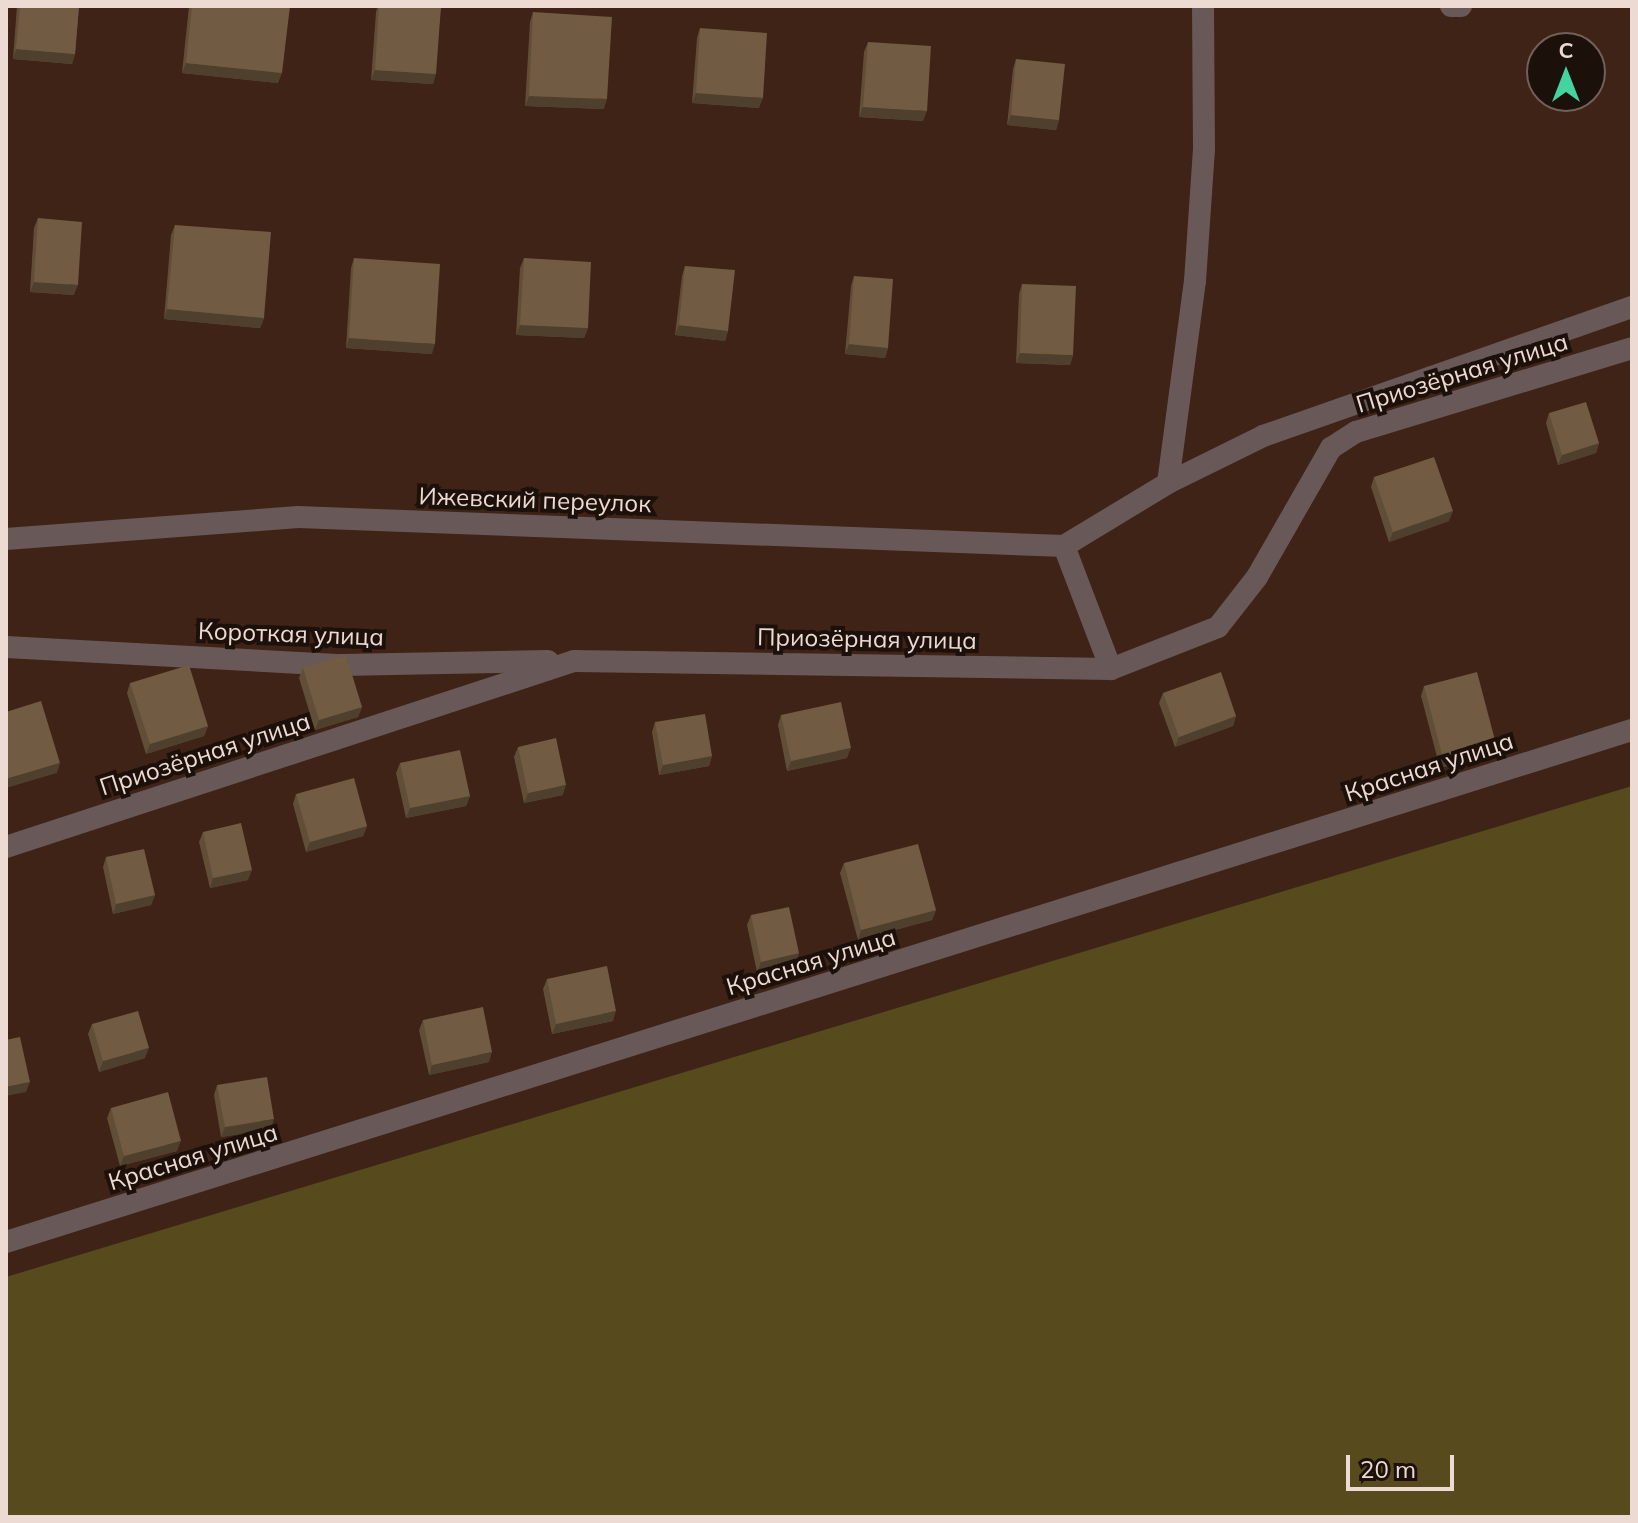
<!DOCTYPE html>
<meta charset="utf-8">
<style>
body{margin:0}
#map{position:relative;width:1638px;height:1523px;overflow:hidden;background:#3e2316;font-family:Mulish,sans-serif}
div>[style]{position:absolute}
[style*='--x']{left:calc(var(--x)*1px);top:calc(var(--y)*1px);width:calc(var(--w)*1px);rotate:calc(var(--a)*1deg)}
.green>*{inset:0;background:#574a1d}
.minor>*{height:22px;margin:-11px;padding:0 11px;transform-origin:11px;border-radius:11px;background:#685857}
.wall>*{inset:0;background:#614e39}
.shaded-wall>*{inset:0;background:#4f402e}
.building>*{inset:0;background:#715b42}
span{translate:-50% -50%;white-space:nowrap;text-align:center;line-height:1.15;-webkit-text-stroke:8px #1c100a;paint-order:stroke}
.street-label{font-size:24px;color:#eddad2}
.frame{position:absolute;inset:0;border:8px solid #eddad2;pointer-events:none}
.north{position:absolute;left:1526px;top:32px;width:80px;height:80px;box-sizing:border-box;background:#1c100a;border:2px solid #70615a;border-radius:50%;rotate:0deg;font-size:22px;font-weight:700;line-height:32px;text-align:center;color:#eddad2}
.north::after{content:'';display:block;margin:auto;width:28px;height:36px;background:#43d4a0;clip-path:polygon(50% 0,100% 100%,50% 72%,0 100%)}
.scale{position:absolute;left:1346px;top:1455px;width:108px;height:36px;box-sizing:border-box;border:4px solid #eddad2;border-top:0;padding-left:10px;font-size:24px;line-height:28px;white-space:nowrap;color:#eddad2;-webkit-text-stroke:6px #1c100a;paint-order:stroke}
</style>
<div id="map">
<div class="green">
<i style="clip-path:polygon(1632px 786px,1632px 1517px,6px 1517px,6px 1277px)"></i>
</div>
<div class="minor">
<i style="--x:1451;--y:6;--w:10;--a:0"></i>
<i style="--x:1168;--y:483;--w:106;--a:-26.3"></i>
<i style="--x:1263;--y:436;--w:391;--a:-19.3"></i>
<i style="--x:6;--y:539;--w:293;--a:-4.3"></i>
<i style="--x:298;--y:517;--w:767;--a:2.17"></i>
<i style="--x:1064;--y:546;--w:122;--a:-31.2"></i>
<i style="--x:1168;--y:483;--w:204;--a:-82.4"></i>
<i style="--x:1195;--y:281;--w:131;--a:-86.1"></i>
<i style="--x:1204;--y:150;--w:144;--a:-90.4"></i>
<i style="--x:1064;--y:546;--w:132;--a:69.1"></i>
<i style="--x:6;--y:647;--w:336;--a:3.1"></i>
<i style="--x:342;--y:665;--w:206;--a:-1.1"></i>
<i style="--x:6;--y:847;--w:598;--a:-18.13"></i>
<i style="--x:574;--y:661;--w:537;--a:0.85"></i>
<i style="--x:1111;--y:669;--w:115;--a:-21.4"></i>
<i style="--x:1218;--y:627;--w:63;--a:-52"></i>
<i style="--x:1257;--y:577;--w:149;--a:-60.2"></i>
<i style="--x:1331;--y:448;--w:30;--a:-33"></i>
<i style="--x:1356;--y:432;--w:288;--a:-16.9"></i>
<i style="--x:6;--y:1242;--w:1705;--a:-17.48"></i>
</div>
<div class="wall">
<i style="clip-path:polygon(17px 6px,79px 6px,75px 54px,72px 64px,13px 59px)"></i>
<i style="clip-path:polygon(189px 6px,290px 6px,278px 83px,182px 73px)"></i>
<i style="clip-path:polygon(378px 6px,441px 6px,433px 84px,371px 80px,376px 12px)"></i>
<i style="clip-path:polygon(533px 12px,604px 109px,525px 106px,530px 22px)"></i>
<i style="clip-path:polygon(700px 28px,759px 108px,692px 103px,697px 38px)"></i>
<i style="clip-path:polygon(868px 42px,923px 121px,859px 117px,864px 52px)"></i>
<i style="clip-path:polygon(1016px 59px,1059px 120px,1056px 130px,1007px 125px,1013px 69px)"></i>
<i style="clip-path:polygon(38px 218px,74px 295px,30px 292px,34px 228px)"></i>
<i style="clip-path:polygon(175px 225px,264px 318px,260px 328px,164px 319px,171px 235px)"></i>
<i style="clip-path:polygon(354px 258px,432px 354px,346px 348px,351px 268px)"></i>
<i style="clip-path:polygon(524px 258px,588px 328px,584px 338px,516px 335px,520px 268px)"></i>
<i style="clip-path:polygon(685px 266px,728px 331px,725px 341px,675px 335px,682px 276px)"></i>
<i style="clip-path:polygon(854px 276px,888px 348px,885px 358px,845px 354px,851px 286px)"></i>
<i style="clip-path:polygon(1022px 284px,1073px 355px,1070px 365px,1016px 363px,1019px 294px)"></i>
<i style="clip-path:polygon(1549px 413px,1599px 443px,1596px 453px,1558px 465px,1546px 423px)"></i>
<i style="clip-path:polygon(1374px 477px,1449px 521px,1389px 542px,1371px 487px)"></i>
<i style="clip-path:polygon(303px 668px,362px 707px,358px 717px,315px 730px,299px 678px)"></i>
<i style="clip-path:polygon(130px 683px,208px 726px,204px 736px,146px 754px,127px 693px)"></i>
<i style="clip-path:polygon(1424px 686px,1492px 754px,1440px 768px,1421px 696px)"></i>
<i style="clip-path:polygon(1163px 693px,1236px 716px,1233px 726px,1175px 747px,1159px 703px)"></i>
<i style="clip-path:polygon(781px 715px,847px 758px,787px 771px,778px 725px)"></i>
<i style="clip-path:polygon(655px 722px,712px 756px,709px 766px,659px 775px,652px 732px)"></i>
<i style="clip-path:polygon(518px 747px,563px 795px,524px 803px,514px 757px)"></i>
<i style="clip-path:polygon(400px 763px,470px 796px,466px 806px,406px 818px,396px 773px)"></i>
<i style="clip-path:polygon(296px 794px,367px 826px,363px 836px,306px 852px,293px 804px)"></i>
<i style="clip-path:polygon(203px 832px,248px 880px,210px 888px,199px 842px)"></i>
<i style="clip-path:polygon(106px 857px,155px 895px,151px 905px,113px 914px,103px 867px)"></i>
<i style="clip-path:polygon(844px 863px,936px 910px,932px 920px,858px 940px,840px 873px)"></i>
<i style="clip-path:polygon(751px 915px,799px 953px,796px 963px,757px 972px,747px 925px)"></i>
<i style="clip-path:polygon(547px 979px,613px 1021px,552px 1034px,543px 989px)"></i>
<i style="clip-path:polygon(423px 1020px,489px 1062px,429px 1075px,419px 1030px)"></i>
<i style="clip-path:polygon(92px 1024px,145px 1058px,99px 1072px,88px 1034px)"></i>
<i style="clip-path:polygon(217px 1085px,271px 1129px,221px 1137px,214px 1095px)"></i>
<i style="clip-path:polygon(111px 1108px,177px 1151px,120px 1166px,107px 1118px)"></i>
</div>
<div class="shaded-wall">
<i style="clip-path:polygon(16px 49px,75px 54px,72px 64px,13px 59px)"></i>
<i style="clip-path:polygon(186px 63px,282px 73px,278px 83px,182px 73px)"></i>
<i style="clip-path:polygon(375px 70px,436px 74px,433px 84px,371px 80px)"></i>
<i style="clip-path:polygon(696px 93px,763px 98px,759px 108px,692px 103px)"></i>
<i style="clip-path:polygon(529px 96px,607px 99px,604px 109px,525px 106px)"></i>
<i style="clip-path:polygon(863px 107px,927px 111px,923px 121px,859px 117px)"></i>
<i style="clip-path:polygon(1011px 115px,1059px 120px,1056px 130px,1007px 125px)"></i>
<i style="clip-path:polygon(34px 282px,78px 285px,74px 295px,30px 292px)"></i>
<i style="clip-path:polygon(167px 309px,264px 318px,260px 328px,164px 319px)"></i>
<i style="clip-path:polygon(520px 325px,588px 328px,584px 338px,516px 335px)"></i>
<i style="clip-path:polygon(679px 325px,728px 331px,725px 341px,675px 335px)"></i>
<i style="clip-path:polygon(349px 338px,435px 344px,432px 354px,346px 348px)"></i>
<i style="clip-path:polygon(849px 344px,888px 348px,885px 358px,845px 354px)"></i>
<i style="clip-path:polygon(1020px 353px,1073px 355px,1070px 365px,1016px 363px)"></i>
<i style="clip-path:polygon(1599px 443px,1596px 453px,1558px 465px,1562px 455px)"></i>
<i style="clip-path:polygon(1453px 511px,1449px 521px,1389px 542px,1393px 532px)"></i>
<i style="clip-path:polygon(362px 707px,358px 717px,315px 730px,319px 720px)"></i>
<i style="clip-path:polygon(1236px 716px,1233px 726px,1175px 747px,1179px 737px)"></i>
<i style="clip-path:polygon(208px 726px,204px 736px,146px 754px,150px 744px)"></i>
<i style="clip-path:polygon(1496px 744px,1492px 754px,1440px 768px,1443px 758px)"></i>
<i style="clip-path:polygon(851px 748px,847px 758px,787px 771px,791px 761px)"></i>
<i style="clip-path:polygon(712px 756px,709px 766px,659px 775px,663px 765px)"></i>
<i style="clip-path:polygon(60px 763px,57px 773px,6px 788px,6px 779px)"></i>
<i style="clip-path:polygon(566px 785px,563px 795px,524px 803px,528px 793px)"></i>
<i style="clip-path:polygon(470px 796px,466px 806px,406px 818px,410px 808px)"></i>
<i style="clip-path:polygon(367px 826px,363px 836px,306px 852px,310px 842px)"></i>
<i style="clip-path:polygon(252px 870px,248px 880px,210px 888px,213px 878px)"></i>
<i style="clip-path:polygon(155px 895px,151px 905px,113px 914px,116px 904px)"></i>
<i style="clip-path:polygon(936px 910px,932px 920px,858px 940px,861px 930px)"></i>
<i style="clip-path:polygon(799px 953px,796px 963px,757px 972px,761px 962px)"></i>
<i style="clip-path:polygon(616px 1011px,613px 1021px,552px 1034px,556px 1024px)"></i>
<i style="clip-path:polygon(149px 1048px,145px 1058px,99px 1072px,103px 1061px)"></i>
<i style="clip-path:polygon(492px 1052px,489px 1062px,429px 1075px,432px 1065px)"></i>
<i style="clip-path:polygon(30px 1082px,26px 1092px,6px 1096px,6px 1087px)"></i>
<i style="clip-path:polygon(274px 1119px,271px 1129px,221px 1137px,225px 1127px)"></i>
<i style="clip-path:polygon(181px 1141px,177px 1151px,120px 1166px,124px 1156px)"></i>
</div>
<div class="building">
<i style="clip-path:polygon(20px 6px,79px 6px,75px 54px,16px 49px)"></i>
<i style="clip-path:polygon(192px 6px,290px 6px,282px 73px,186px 63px)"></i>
<i style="clip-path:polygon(379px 6px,441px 6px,436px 74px,375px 70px)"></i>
<i style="clip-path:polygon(533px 12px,612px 17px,607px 99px,529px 96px)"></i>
<i style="clip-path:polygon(700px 28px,767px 33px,763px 98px,696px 93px)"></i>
<i style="clip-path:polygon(868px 42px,931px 46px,927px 111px,863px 107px)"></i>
<i style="clip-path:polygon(1016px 59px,1065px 64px,1059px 120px,1011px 115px)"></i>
<i style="clip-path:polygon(38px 218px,82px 222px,78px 285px,34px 282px)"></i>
<i style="clip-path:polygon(175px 225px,271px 232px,264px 318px,167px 309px)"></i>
<i style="clip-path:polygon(354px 258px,440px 264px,435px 344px,349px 338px)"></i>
<i style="clip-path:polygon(524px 258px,591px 262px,588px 328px,520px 325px)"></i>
<i style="clip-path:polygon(685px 266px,735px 270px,728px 331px,679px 325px)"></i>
<i style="clip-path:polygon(854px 276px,893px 279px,888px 348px,849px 344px)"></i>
<i style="clip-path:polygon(1022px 284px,1076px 286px,1073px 355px,1020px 353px)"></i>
<i style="clip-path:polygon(1586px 402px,1599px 443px,1562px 455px,1549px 413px)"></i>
<i style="clip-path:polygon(1434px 457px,1453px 511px,1393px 532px,1374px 477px)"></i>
<i style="clip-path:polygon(346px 655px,362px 707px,319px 720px,303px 668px)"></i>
<i style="clip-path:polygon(189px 665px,208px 726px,150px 744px,130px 683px)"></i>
<i style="clip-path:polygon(1221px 672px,1236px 716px,1179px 737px,1163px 693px)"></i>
<i style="clip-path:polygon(1477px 672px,1496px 744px,1443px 758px,1424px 686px)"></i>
<i style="clip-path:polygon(41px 701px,60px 763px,6px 779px,6px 712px)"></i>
<i style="clip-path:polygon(841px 702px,851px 748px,791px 761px,781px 715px)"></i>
<i style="clip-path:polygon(705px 714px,712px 756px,663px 765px,655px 722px)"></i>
<i style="clip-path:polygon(556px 738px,566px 785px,528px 793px,518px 747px)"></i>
<i style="clip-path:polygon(460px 750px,470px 796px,410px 808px,400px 763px)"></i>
<i style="clip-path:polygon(354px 778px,367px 826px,310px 842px,296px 794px)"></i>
<i style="clip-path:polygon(241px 823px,252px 870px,213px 878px,203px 832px)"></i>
<i style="clip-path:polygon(918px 844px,936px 910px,861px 930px,844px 863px)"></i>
<i style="clip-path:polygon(144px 849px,155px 895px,116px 904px,106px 857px)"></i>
<i style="clip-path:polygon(789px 907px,799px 953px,761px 962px,751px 915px)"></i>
<i style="clip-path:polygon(607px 966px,616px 1011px,556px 1024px,547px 979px)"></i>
<i style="clip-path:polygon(483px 1007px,492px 1052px,432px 1065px,423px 1020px)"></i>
<i style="clip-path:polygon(138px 1011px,149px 1048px,103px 1061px,92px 1024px)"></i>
<i style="clip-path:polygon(20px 1037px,30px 1082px,6px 1087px,6px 1040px)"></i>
<i style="clip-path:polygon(267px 1077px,274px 1119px,225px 1127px,217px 1085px)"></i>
<i style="clip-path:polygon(168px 1092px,181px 1141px,124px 1156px,111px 1108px)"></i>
</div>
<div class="street-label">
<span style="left:1462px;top:373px;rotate:-17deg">Приозёрная улица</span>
<span style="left:535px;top:500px;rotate:2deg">Ижевский переулок</span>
<span style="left:291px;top:634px;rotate:2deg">Короткая улица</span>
<span style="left:867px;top:639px;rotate:1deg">Приозёрная улица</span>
<span style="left:205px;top:754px;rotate:-18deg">Приозёрная улица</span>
<span style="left:1429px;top:767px;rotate:-18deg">Красная улица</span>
<span style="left:811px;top:962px;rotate:-17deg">Красная улица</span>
<span style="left:193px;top:1157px;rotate:-17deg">Красная улица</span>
</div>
<div class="frame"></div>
<div class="north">С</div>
<div class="scale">20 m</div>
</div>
